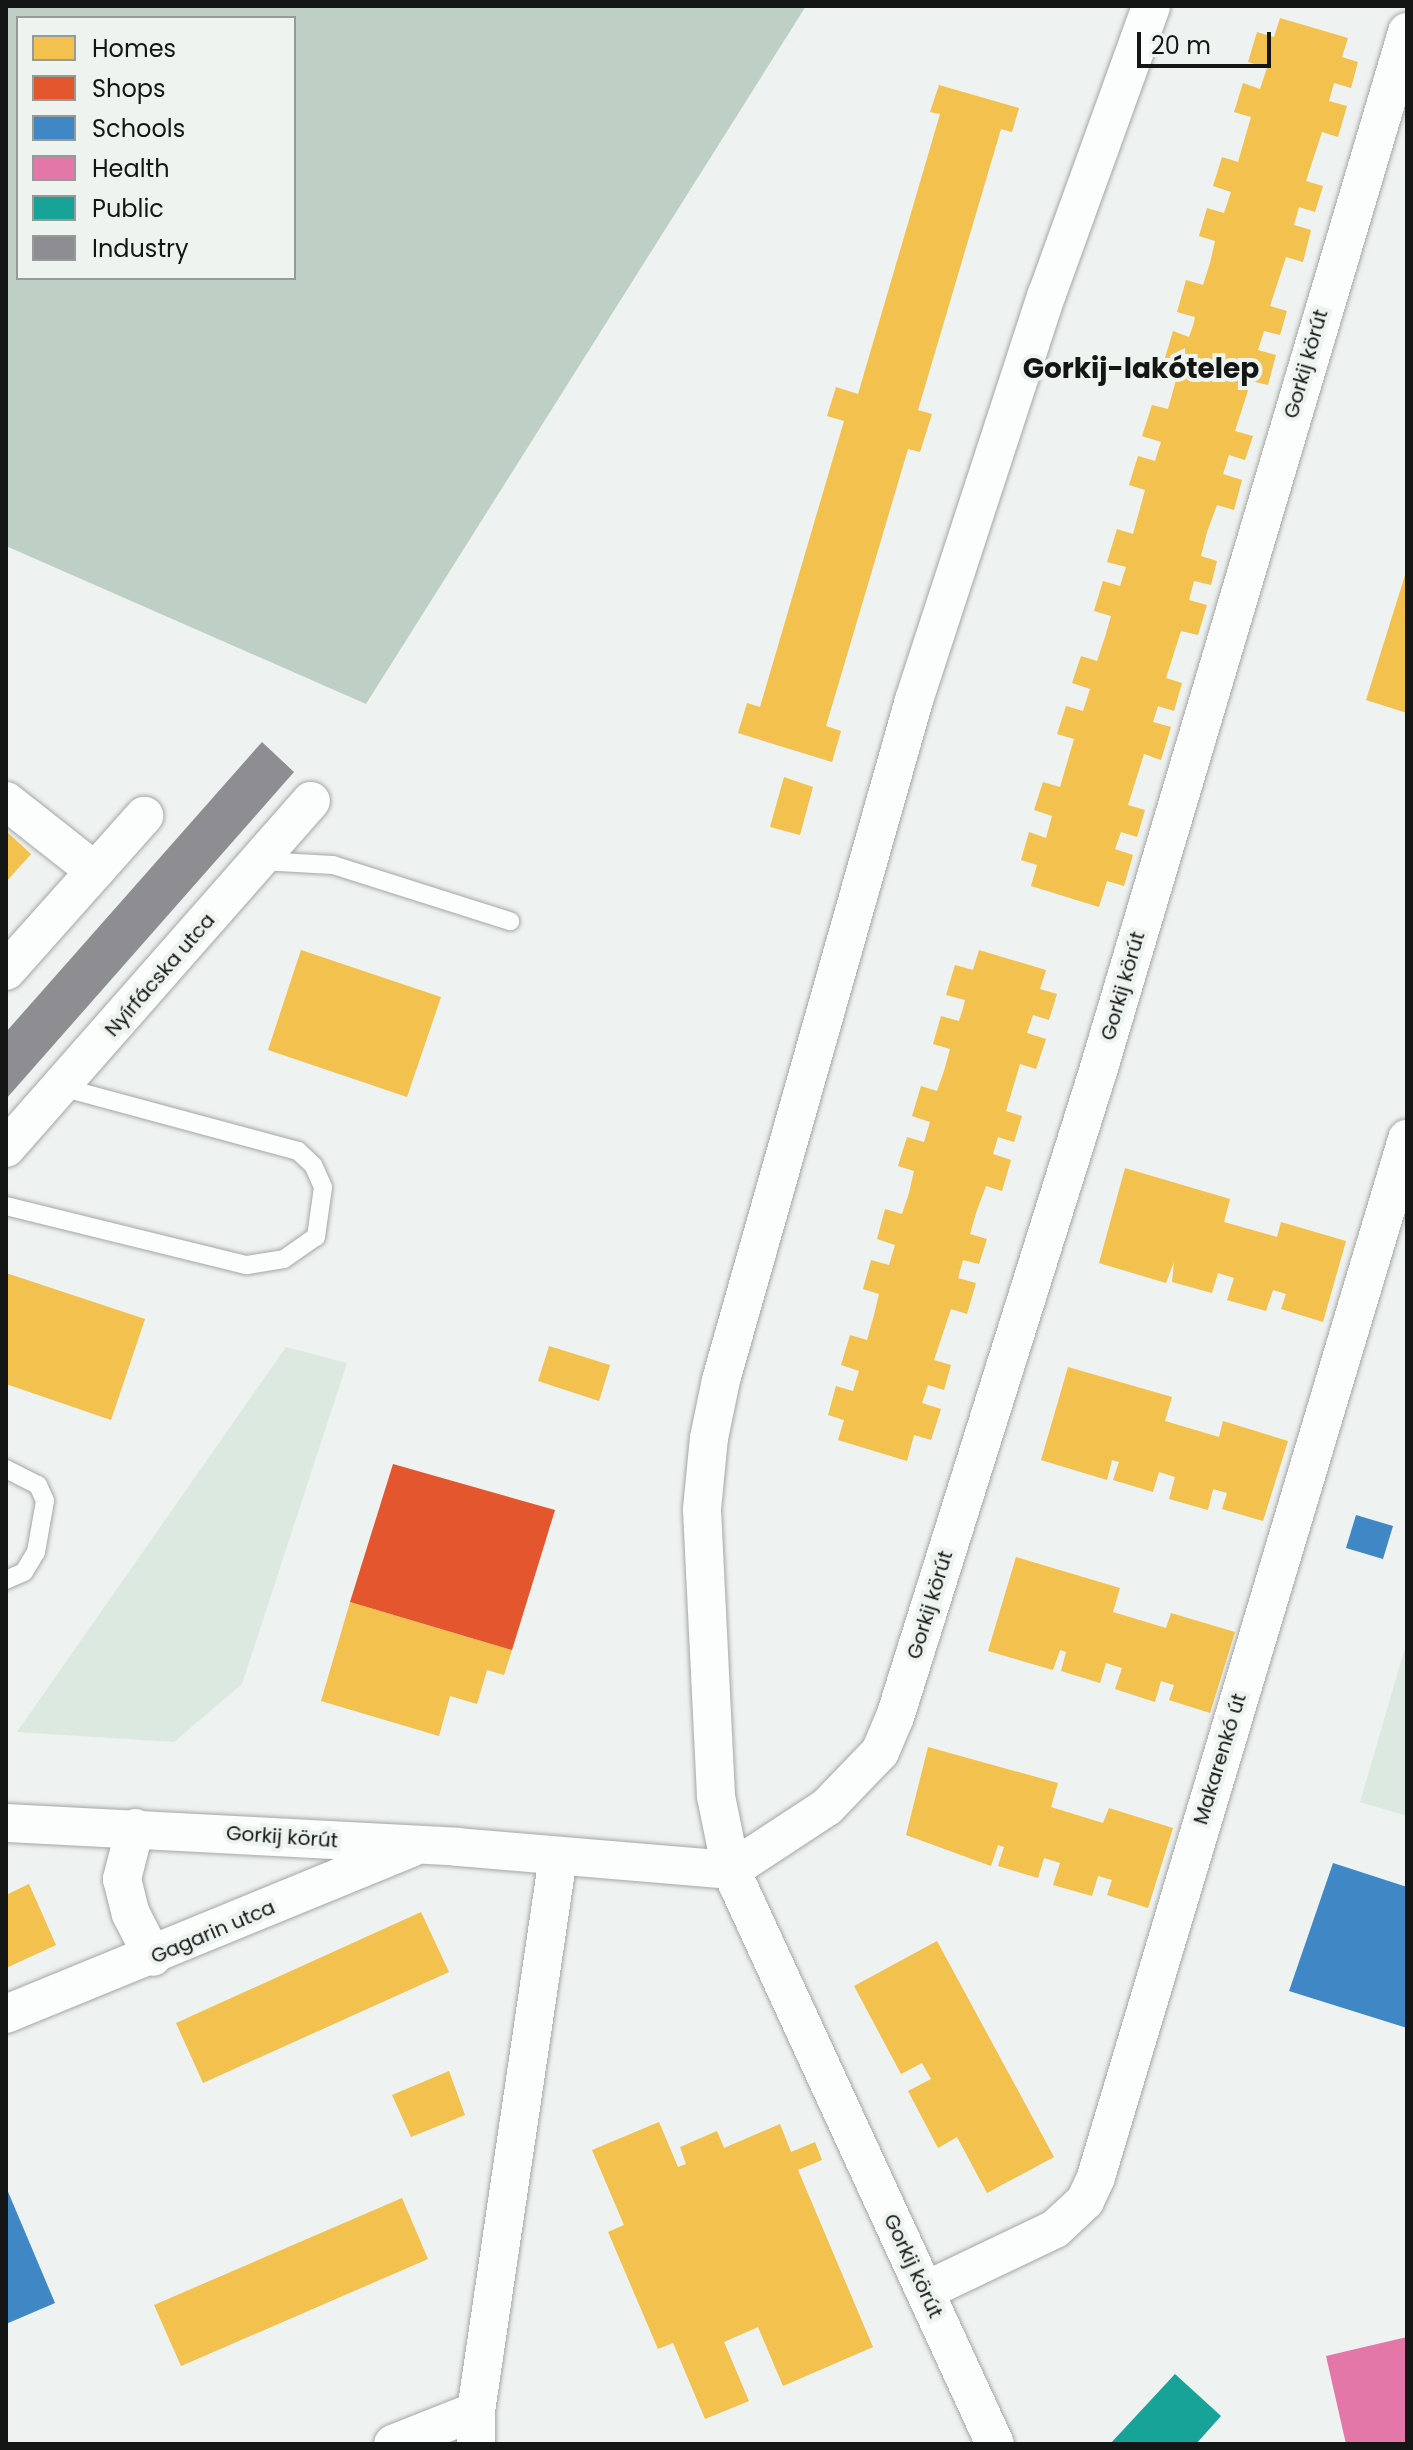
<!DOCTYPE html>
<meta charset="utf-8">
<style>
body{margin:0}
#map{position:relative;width:1413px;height:2450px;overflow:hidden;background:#eef2f0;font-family:Poppins,sans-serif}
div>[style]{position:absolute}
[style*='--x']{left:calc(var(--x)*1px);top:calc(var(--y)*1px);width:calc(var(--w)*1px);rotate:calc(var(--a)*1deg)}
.green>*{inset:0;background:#dbe9e0}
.forest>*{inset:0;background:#bed0c5}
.homes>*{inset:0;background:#f2c14e}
.shops>*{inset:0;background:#e4572e}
.schools>*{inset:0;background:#3f88c5}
.health>*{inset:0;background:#e377a8}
.public>*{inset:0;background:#17a398}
.industry>*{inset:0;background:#8d8d92}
.roads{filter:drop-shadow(0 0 2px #a4a7a5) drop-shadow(0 0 2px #a4a7a5)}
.lane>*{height:18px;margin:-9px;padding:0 9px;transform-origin:9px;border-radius:9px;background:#fcfdfd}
.street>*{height:38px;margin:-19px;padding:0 19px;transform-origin:19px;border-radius:19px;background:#fcfdfd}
span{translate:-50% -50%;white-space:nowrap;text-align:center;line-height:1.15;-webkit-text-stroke:8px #edf3ef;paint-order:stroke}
.street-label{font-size:20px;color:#141615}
.district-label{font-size:28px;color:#141615;font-weight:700}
.frame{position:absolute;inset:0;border:8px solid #141615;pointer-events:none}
.legend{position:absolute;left:16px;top:16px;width:280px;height:264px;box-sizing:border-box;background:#edf3ef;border:2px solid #969b98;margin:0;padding:10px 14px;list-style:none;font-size:24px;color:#141615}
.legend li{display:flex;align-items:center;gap:16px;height:40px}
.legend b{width:40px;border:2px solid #969b98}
.scale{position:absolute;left:1137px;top:32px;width:134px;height:36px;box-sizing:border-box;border:4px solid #141615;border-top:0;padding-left:10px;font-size:24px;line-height:28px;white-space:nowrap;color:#141615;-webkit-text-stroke:6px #edf3ef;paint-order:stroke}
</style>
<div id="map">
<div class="green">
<i style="clip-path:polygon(286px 1347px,347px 1363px,242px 1684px,174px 1742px,17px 1732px)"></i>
<i style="clip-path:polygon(1407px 1641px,1407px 1816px,1360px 1802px)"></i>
</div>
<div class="forest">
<i style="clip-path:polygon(evenodd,6px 6px,806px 6px,366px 704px,6px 546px,6px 6px,18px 18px,294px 18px,294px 278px,18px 278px,18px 18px)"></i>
</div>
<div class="homes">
<i style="clip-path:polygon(1280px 18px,1348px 38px,1342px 57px,1358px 62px,1351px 88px,1334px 83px,1329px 101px,1347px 106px,1338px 137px,1322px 132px,1306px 181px,1323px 186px,1315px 212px,1299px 207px,1294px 225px,1311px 230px,1303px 262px,1286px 257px,1270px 306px,1287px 311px,1280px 335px,1264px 331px,1258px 350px,1276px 355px,1268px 385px,1251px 381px,1235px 431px,1253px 436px,1245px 460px,1229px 455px,1223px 474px,1242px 480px,1234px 510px,1217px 505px,1207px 532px,1201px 556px,1217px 561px,1211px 585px,1194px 581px,1189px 600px,1207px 605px,1198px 635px,1181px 631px,1166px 678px,1182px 683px,1174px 711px,1158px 706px,1153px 722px,1171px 727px,1161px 760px,1144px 754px,1128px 805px,1145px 810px,1137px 837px,1121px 832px,1115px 849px,1133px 855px,1124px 886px,1107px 881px,1099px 907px,1031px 886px,1037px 865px,1021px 860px,1029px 832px,1046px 838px,1052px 816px,1034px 810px,1043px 782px,1060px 787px,1074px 739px,1057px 734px,1066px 706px,1083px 711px,1090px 689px,1072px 683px,1081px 656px,1097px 661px,1105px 637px,1111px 616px,1094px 611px,1103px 581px,1120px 586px,1126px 567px,1107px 562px,1117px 529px,1133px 534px,1145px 490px,1129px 485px,1138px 456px,1155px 461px,1158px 451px,1161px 442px,1142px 436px,1152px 405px,1168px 409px,1180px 366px,1164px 361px,1173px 331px,1189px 337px,1193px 326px,1195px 317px,1177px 312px,1186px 280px,1203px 285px,1210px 263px,1215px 241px,1199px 236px,1207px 208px,1224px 213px,1231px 192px,1213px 186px,1222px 157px,1238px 162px,1251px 117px,1234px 112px,1243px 83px,1260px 89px,1267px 68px,1248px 62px,1257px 32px,1274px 37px)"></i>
<i style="clip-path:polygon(939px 85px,1019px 108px,1012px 132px,1001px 129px,918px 410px,932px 414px,920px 452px,908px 449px,826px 726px,841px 731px,832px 762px,738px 733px,747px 703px,760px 707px,844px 421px,827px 416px,836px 387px,858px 394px,940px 114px,930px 112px)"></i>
<i style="clip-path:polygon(1406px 572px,1407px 572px,1407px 713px,1366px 700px)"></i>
<i style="clip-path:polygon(784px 777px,813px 787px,800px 835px,770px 827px)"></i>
<i style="clip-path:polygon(6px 831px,31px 854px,6px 882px)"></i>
<i style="clip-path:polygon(301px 950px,441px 997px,407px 1097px,268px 1050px)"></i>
<i style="clip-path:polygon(979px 950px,1046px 970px,1040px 989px,1057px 994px,1049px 1020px,1033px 1015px,1027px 1033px,1046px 1039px,1036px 1069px,1020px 1064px,1006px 1111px,1022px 1116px,1014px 1142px,998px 1137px,993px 1154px,1011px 1160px,1002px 1191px,986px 1186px,976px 1213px,970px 1234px,987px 1239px,979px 1264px,963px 1260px,958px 1278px,976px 1283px,967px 1314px,951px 1309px,934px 1360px,951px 1365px,944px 1390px,928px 1385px,922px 1403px,941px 1409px,931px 1440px,914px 1435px,907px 1461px,838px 1440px,844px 1420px,828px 1415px,836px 1386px,853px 1391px,855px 1384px,859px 1371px,841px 1365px,850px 1335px,867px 1340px,874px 1315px,879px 1294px,863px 1289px,871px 1260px,889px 1265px,895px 1245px,877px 1239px,885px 1209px,902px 1214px,909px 1193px,914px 1171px,898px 1166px,907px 1137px,924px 1142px,930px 1122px,912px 1116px,921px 1086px,937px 1091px,944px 1071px,950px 1049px,933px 1044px,941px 1016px,959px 1021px,963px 1008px,965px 1000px,946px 995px,955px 965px,973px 970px)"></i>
<i style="clip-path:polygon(1125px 1168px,1230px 1199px,1224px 1222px,1277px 1237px,1281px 1222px,1346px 1241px,1323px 1322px,1281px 1309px,1286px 1294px,1273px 1290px,1266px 1311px,1227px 1300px,1234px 1278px,1218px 1273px,1212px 1293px,1172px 1282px,1174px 1262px,1166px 1283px,1099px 1263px)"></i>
<i style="clip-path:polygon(6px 1273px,145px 1319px,111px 1420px,6px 1384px)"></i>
<i style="clip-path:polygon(549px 1346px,610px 1365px,599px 1401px,538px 1381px)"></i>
<i style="clip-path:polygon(1068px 1367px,1172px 1397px,1165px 1421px,1219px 1437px,1223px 1421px,1288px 1441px,1263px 1521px,1222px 1509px,1227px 1493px,1213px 1489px,1208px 1510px,1169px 1499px,1175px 1477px,1159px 1472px,1153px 1492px,1113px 1480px,1119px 1462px,1112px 1460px,1107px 1480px,1041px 1460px)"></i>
<i style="clip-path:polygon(1016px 1557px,1120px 1588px,1113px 1612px,1166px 1628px,1171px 1613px,1235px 1632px,1210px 1713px,1169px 1700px,1174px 1685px,1161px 1681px,1155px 1702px,1115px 1689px,1122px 1668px,1106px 1663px,1100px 1683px,1061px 1671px,1066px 1652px,1060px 1650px,1053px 1670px,988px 1651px)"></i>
<i style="clip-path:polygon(350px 1602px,512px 1650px,504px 1675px,487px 1670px,477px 1704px,450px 1696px,439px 1736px,321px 1701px)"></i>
<i style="clip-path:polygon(928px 1747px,1058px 1783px,1051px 1807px,1103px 1823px,1109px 1808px,1173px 1828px,1148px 1908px,1107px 1895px,1112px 1880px,1098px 1876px,1092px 1896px,1053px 1885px,1060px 1863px,1044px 1858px,1038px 1878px,998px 1866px,1004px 1847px,998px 1845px,991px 1866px,906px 1835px)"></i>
<i style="clip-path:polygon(29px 1884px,56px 1945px,6px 1968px,6px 1895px)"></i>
<i style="clip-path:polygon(421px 1912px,449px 1972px,203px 2083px,176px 2023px)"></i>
<i style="clip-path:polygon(937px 1941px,1054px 2157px,987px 2193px,957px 2137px,938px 2148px,908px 2091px,931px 2079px,922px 2063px,901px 2074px,854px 1986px)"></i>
<i style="clip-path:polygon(449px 2071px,465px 2115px,411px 2137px,392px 2095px)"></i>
<i style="clip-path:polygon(659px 2122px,678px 2167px,686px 2164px,680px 2147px,717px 2131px,724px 2148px,780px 2124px,791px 2152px,815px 2142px,822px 2160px,798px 2170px,873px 2347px,783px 2386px,758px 2327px,724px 2342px,749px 2401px,705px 2419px,673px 2343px,658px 2349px,608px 2232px,624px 2225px,592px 2150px)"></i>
<i style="clip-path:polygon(402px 2198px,428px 2259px,181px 2366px,154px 2305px)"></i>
</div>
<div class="shops">
<i style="clip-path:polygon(393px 1464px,555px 1510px,512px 1650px,350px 1602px)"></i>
</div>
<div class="schools">
<i style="clip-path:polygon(1356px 1515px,1393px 1526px,1383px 1559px,1346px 1548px)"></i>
<i style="clip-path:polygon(1333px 1863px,1407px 1887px,1407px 2028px,1289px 1991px)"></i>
<i style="clip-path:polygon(6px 2187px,55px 2303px,6px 2324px)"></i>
</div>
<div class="health">
<i style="clip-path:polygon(1407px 2337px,1407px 2444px,1346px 2444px,1326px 2356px)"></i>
</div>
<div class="public">
<i style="clip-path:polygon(1175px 2374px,1221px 2416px,1196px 2444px,1110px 2444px)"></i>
</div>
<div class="industry">
<i style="clip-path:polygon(262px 742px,294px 772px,6px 1099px,6px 1032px)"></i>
</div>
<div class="roads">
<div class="lane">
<i style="--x:261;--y:861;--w:72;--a:3.2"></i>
<i style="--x:333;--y:865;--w:186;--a:17.6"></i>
<i style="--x:6;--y:1206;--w:248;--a:13.8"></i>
<i style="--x:247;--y:1265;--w:37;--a:-9"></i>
<i style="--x:284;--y:1259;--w:39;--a:-35"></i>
<i style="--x:316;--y:1237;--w:50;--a:-82"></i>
<i style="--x:323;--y:1187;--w:24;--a:-114"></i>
<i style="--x:313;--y:1165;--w:21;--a:-137"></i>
<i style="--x:298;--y:1151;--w:246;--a:-164.9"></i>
<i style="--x:6;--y:1469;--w:36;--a:27"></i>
<i style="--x:38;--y:1485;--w:17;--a:66"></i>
<i style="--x:45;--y:1501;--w:52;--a:100"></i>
<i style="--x:36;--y:1552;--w:23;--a:121"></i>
<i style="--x:24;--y:1572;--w:20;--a:156"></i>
</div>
<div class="street">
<i style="--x:6;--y:801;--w:113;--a:38.2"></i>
<i style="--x:6;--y:971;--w:208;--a:-48.3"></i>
<i style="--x:6;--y:1148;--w:462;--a:-48.7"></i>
<i style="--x:6;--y:1823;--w:452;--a:3"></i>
<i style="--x:457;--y:1847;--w:275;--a:4.8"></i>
<i style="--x:731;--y:1870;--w:115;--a:-33.3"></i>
<i style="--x:827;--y:1807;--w:76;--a:-46.1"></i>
<i style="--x:880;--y:1752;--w:38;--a:-67"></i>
<i style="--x:895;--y:1717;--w:680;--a:-72.55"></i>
<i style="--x:1099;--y:1068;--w:1081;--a:-73.44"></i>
<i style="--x:135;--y:1828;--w:53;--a:104.3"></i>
<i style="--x:122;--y:1879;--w:36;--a:76"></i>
<i style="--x:131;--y:1914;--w:48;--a:62.9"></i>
<i style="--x:6;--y:2014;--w:438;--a:-22.3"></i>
<i style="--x:925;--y:2291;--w:144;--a:-25.5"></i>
<i style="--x:1055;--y:2229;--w:41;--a:-43"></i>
<i style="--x:1085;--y:2201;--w:26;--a:-65"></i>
<i style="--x:1096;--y:2177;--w:1084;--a:-73.32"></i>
<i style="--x:393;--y:2444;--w:89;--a:-21.7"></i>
<i style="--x:476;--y:2444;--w:33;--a:-90"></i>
<i style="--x:476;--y:2411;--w:560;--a:-81.58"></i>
<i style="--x:995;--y:2444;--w:632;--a:-114.7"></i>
<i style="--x:731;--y:1870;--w:76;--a:-101.5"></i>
<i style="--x:716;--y:1796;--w:287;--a:-92.8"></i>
<i style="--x:702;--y:1509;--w:71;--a:-84.4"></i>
<i style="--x:709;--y:1438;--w:59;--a:-78.3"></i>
<i style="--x:721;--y:1380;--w:707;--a:-74.15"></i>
<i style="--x:914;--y:700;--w:427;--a:-71.9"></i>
<i style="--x:1047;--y:294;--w:306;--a:-70.1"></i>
</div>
</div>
<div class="street-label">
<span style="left:1306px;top:364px;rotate:-74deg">Gorkij körút</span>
<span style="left:160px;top:975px;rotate:-49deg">Nyírfácska utca</span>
<span style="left:1123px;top:986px;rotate:-74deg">Gorkij körút</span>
<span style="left:930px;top:1605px;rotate:-73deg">Gorkij körút</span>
<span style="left:1220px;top:1759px;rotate:-73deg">Makarenkó út</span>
<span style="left:282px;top:1837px;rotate:4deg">Gorkij körút</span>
<span style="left:213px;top:1932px;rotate:-23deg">Gagarin utca</span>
<span style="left:913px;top:2266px;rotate:65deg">Gorkij körút</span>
</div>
<div class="district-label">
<span style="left:1141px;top:369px">Gorkij-lakótelep</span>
</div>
<div class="frame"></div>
<ul class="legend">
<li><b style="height:22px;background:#f2c14e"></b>Homes</li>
<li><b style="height:22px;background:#e4572e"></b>Shops</li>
<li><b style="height:22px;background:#3f88c5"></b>Schools</li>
<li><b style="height:22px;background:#e377a8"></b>Health</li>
<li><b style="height:22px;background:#17a398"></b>Public</li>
<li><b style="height:22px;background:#8d8d92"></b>Industry</li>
</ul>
<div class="scale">20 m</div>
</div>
